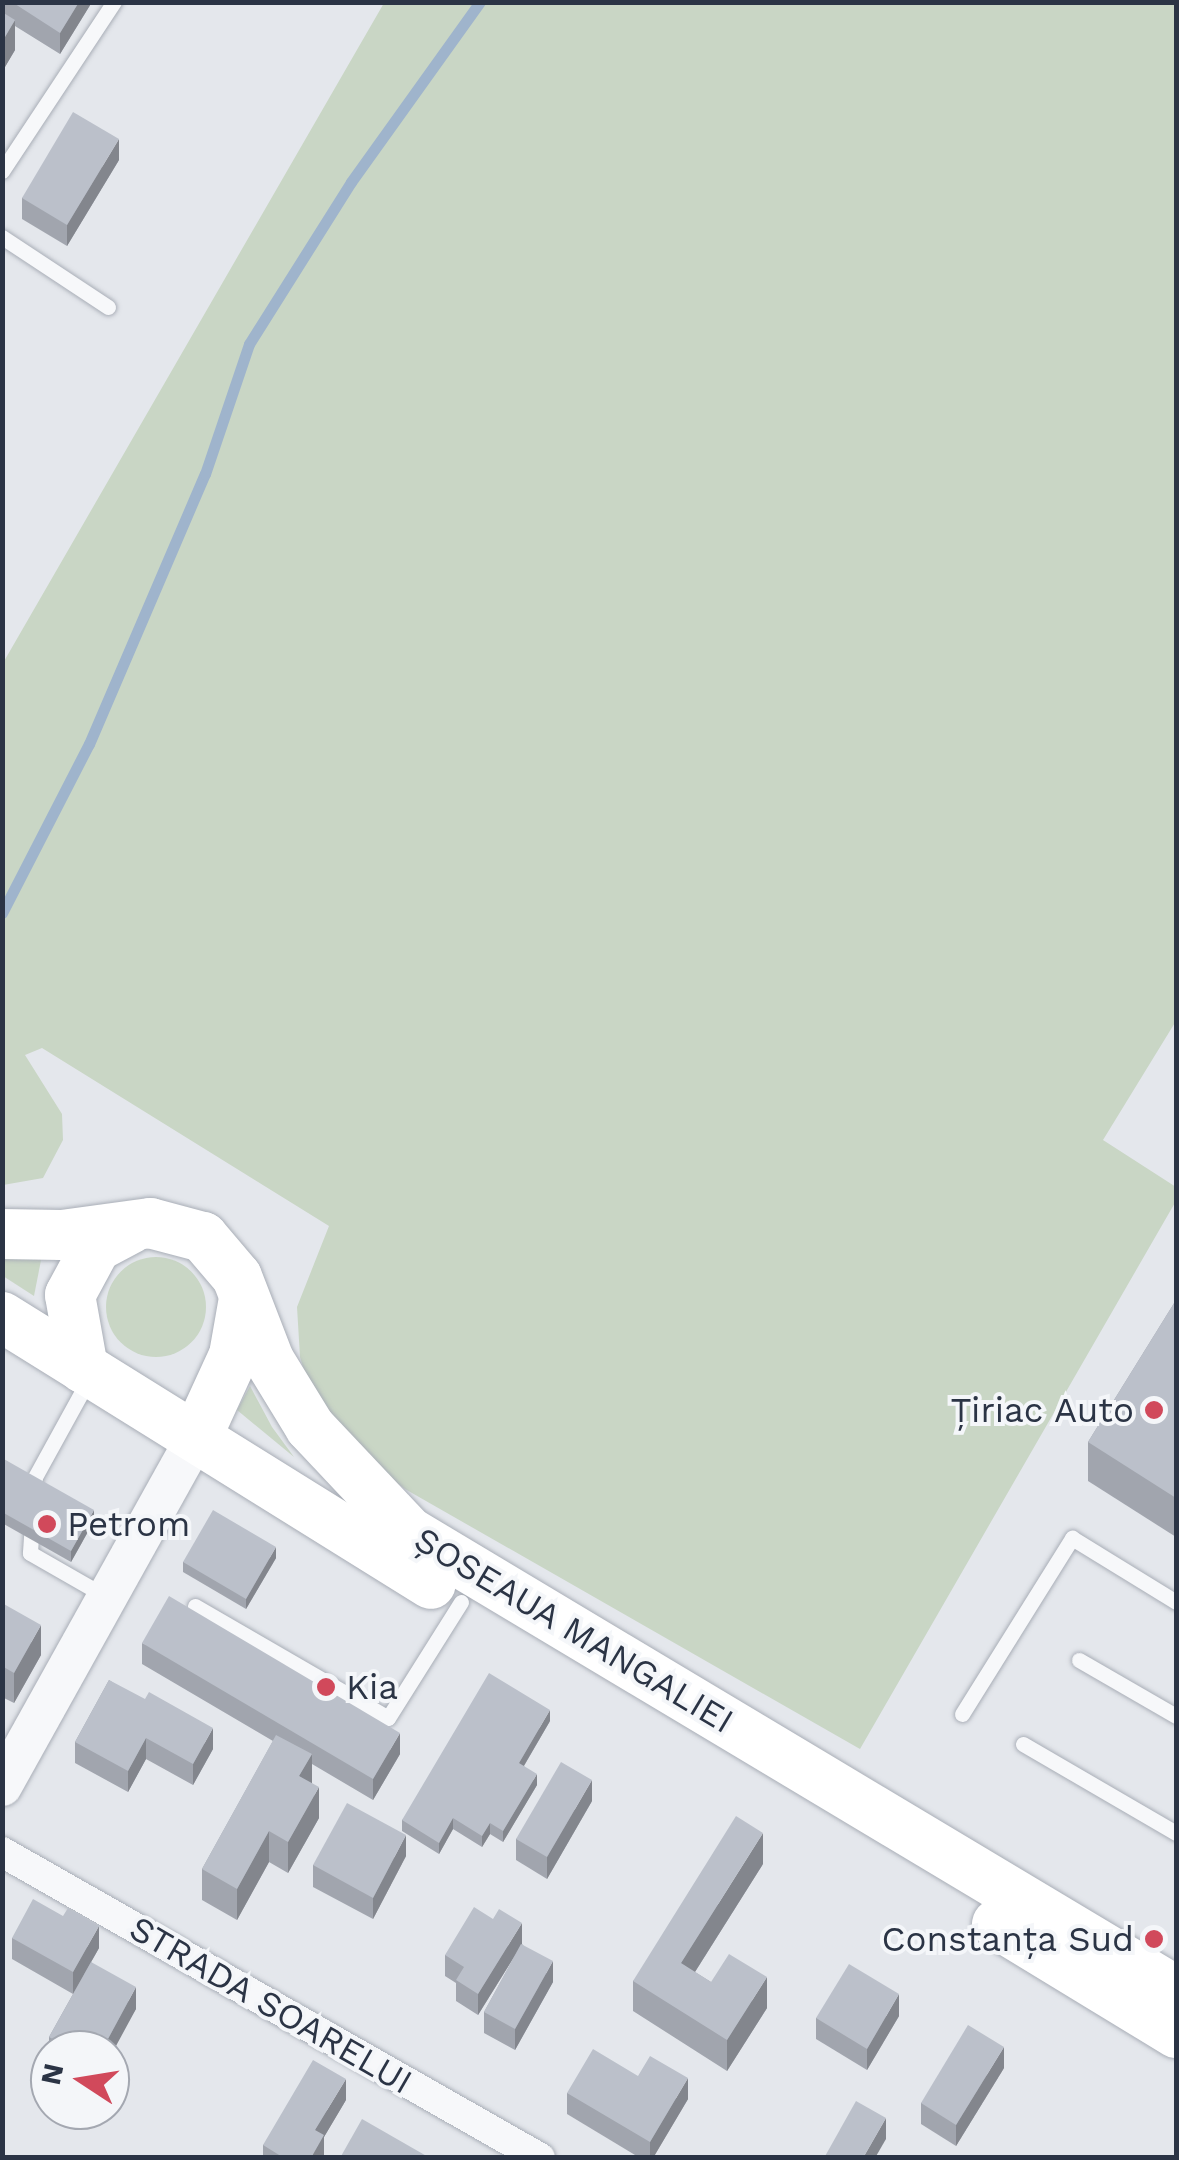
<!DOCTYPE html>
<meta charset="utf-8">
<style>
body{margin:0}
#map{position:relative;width:1179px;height:2160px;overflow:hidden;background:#e4e7ec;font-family:"Work Sans",sans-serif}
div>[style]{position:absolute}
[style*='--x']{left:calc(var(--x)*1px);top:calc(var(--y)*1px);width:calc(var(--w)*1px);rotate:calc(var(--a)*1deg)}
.green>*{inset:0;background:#c9d6c5}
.round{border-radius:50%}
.stream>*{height:11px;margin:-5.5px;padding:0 5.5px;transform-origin:5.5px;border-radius:5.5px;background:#9fb4cc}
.roads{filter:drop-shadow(0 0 2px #a9aeb7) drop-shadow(0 0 2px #a9aeb7)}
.service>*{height:15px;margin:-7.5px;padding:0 7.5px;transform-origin:7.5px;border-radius:7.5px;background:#f7f8fa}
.minor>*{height:30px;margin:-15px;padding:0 15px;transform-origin:15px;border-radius:15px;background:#f7f8fa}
.tertiary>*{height:40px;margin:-20px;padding:0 20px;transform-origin:20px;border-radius:20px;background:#f7f8fa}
.primary>*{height:50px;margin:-25px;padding:0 25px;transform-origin:25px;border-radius:25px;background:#fff}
.wall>*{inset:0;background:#a1a5ae}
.shaded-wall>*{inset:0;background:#83868d}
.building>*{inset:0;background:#bbc0ca}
.dots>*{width:28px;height:28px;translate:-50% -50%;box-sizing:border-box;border:5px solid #f4f6f9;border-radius:50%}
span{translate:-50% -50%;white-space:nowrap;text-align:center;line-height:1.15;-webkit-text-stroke:8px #f4f6f9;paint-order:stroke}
.poi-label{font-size:35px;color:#2b3445}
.right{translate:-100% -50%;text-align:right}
.left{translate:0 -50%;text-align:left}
.street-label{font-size:35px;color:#2b3445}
.frame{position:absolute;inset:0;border:5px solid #2b3445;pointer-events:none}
.north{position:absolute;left:30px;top:2030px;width:100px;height:100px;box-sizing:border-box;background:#f4f6f9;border:2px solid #a4a8b1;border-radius:50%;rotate:282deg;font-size:28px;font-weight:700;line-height:40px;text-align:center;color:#2b3445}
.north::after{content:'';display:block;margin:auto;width:35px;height:45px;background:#d1495b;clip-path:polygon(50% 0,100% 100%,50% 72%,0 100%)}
</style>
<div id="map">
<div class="green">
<i style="clip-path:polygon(384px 3px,1176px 3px,1176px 1021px,1103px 1140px,1176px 1187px,1176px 1201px,860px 1749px,405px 1489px,344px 1444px,313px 1400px,300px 1357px,297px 1307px,329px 1226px,42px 1048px,25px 1055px,62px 1114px,63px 1140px,43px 1178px,3px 1185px,3px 663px)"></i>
<i style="clip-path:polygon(2px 1250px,43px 1250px,34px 1296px,3px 1276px)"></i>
<i class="round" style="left:106px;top:1257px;width:100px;height:100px"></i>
<i style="clip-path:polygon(250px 1386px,272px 1427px,294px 1457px,237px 1410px)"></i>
</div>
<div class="stream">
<i style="--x:2;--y:913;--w:190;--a:-62.8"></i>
<i style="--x:89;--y:744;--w:294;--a:-66.8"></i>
<i style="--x:205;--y:474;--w:137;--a:-71.3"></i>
<i style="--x:249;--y:344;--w:191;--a:-57.8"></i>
<i style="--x:351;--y:182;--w:221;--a:-54.4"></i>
</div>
<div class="roads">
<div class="service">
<i style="--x:2;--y:171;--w:203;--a:-56.5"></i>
<i style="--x:2;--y:237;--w:127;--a:33.4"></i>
<i style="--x:33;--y:1495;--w:18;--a:-84"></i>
<i style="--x:35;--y:1477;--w:114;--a:-61.2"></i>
<i style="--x:32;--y:1523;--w:30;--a:94"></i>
<i style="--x:30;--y:1553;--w:86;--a:29.8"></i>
<i style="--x:195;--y:1606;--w:223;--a:30.1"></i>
<i style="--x:388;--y:1718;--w:137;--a:-57.8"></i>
<i style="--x:1079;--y:1660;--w:112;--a:30"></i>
<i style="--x:962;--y:1714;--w:208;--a:-58"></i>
<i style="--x:1072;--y:1538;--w:122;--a:31.6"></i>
<i style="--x:1023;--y:1744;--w:177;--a:30.2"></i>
</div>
<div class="minor">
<i style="--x:2;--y:1852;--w:619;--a:29.63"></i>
</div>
<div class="tertiary">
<i style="--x:2;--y:1786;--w:401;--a:-60.9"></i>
</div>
<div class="primary">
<i style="--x:2;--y:1234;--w:60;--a:1"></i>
<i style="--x:62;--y:1235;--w:89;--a:-7.8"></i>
<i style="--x:150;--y:1223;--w:55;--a:14.8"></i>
<i style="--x:203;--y:1237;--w:52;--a:49.6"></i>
<i style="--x:237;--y:1277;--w:89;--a:68.9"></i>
<i style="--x:269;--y:1360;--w:79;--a:58.5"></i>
<i style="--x:310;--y:1427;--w:144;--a:46.7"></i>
<i style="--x:409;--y:1532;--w:894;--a:30.9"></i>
<i style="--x:2;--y:1317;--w:505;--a:31.9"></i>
<i style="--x:83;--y:1368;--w:74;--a:-100.1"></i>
<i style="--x:70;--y:1295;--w:55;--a:-61.6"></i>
<i style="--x:96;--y:1247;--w:40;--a:-28"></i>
<i style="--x:197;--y:1436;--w:89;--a:-65.4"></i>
<i style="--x:234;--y:1355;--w:52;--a:-80"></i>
<i style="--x:997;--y:1924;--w:210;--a:31.3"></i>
</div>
</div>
<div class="wall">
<i style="clip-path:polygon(2px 2px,92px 2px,60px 54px,15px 26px,15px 50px,2px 72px)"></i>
<i style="clip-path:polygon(119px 160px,67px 246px,22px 219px,22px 198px)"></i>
<i style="clip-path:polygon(1176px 1300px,1176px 1537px,1088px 1481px,1088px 1442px)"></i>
<i style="clip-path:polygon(2px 1458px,94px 1521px,71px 1562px,2px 1523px)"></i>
<i style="clip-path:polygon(276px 1558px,246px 1609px,183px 1572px,183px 1562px)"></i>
<i style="clip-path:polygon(2px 1603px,41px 1655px,14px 1703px,2px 1697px)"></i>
<i style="clip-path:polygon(142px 1643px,400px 1754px,373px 1800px,312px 1764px,312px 1783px,319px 1818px,288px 1873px,269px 1862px,237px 1920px,202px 1900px,202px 1869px,273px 1741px,142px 1664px)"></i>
<i style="clip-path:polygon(109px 1680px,213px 1749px,193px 1785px,146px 1759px,128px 1792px,75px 1763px,75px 1742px)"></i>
<i style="clip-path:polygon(550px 1721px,524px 1766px,537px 1785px,503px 1842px,490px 1834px,482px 1847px,453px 1829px,439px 1854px,402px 1831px,402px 1820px)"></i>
<i style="clip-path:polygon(592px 1801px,547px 1879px,516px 1860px,516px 1839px)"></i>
<i style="clip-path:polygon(406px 1856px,373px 1919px,313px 1887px,313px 1865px)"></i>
<i style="clip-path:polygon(763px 1864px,695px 1972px,711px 1982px,767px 2008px,727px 2071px,633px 2011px,633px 1981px)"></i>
<i style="clip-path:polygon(12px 1938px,99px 1948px,91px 1962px,136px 2009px,110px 2050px,50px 2050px,49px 2058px,49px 2037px,73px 1994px,12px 1959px)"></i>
<i style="clip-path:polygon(522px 1944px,553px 1982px,515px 2050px,484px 2033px,484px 2012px,516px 1954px,478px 2015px,456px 2001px,456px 1983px,445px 1976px,445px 1955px)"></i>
<i style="clip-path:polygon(899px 2016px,867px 2070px,816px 2039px,816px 2018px)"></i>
<i style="clip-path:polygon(1004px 2068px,956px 2146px,921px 2124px,921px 2103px)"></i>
<i style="clip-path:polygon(567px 2093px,688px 2099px,653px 2158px,640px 2158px,567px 2114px)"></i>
<i style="clip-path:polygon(346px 2100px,324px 2137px,323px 2158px,263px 2158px,263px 2145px)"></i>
</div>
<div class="shaded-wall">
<i style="clip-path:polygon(79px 2px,92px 2px,60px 54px,60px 33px)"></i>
<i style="clip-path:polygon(15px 20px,15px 50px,2px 72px,2px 42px)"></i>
<i style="clip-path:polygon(119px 139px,119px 160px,67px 246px,67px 225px)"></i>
<i style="clip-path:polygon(94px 1510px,94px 1521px,71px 1562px,71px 1551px)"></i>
<i style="clip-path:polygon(276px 1547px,276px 1558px,246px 1609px,246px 1599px)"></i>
<i style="clip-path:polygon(41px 1625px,41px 1655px,14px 1703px,14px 1673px)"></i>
<i style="clip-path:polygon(550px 1710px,550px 1721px,519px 1774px,519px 1763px)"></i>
<i style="clip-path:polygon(213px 1728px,213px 1749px,193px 1785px,193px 1764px)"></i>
<i style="clip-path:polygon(400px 1733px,400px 1754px,373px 1800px,373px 1779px)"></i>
<i style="clip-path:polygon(146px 1738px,146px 1759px,128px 1792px,128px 1771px)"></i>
<i style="clip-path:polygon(312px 1754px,312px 1785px,299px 1776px)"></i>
<i style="clip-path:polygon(537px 1774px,537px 1785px,503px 1842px,503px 1831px)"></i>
<i style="clip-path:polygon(592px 1780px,592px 1801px,547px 1879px,547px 1857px)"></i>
<i style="clip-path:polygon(319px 1787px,319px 1818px,288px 1873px,288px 1842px)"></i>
<i style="clip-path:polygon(453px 1818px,453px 1829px,439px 1854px,439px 1843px)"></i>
<i style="clip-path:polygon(490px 1823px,490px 1834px,482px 1847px,482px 1836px)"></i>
<i style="clip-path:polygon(269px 1831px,269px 1862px,237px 1920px,237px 1889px)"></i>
<i style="clip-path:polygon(763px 1833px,763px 1864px,681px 1994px,681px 1963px)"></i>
<i style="clip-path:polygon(406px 1835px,406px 1856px,373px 1919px,373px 1898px)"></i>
<i style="clip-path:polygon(522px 1923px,522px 1944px,478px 2015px,478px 1994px)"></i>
<i style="clip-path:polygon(99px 1926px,99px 1948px,73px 1994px,73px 1972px)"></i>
<i style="clip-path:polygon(553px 1961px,553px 1982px,515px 2050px,515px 2029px)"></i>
<i style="clip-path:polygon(767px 1977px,767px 2008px,727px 2071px,727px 2040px)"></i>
<i style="clip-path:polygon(136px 1987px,136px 2009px,110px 2057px,110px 2050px,102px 2050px)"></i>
<i style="clip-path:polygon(899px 1994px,899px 2016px,867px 2070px,867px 2049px)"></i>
<i style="clip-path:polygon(1004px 2047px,1004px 2068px,956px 2146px,956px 2125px)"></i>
<i style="clip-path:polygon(688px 2078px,688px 2099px,653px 2158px,650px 2158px,650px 2142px)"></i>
<i style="clip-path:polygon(346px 2079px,346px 2100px,324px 2137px,324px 2156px,311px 2158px,315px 2130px)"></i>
<i style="clip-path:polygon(886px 2118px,886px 2139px,875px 2158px,863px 2158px)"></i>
</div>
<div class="building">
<i style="clip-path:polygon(12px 2px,79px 2px,60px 33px)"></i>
<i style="clip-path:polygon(2px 12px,15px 20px,2px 42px)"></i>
<i style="clip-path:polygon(73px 112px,119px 139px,67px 225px,22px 198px)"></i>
<i style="clip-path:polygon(1176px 1300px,1176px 1498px,1088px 1442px)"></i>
<i style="clip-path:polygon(2px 1458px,94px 1510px,71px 1551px,2px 1512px)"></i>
<i style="clip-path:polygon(213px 1510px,276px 1547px,246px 1599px,183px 1562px)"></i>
<i style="clip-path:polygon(169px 1596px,400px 1733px,373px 1779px,142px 1643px)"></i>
<i style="clip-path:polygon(2px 1603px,41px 1625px,14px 1673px,2px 1666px)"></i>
<i style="clip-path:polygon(489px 1673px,550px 1710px,519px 1763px,537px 1774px,503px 1831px,490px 1823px,482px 1836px,453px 1818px,439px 1843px,402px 1820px)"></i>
<i style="clip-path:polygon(109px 1680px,145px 1699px,149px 1692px,213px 1728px,193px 1764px,146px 1738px,128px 1771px,75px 1742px)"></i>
<i style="clip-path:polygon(276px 1735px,312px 1754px,299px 1776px,319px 1787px,288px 1842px,269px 1831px,237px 1889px,202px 1869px)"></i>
<i style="clip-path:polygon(561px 1762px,592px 1780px,547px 1857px,516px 1839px)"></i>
<i style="clip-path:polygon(347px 1803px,406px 1835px,373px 1898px,313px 1865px)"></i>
<i style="clip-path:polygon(736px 1816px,763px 1833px,681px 1963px,711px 1982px,729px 1954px,767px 1977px,727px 2040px,633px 1981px)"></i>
<i style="clip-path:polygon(33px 1899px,63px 1916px,68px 1908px,99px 1926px,73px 1972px,12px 1938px)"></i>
<i style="clip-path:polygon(474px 1907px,493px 1919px,499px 1909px,522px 1923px,478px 1994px,456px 1980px,464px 1967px,445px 1955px)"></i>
<i style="clip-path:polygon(521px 1944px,553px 1961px,515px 2029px,484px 2012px)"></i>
<i style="clip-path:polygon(91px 1962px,136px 1987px,102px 2050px,73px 2050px,49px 2037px)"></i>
<i style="clip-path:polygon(849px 1964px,899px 1994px,867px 2049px,816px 2018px)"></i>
<i style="clip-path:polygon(968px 2025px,1004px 2047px,956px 2125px,921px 2103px)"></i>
<i style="clip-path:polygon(593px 2049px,638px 2076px,650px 2056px,688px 2078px,650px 2142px,567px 2093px)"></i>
<i style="clip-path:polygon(313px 2060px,346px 2079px,315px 2130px,324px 2135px,311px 2158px,284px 2158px,263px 2145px)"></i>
<i style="clip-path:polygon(856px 2101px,886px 2118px,863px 2158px,824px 2158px)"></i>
<i style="clip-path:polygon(362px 2119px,430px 2158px,340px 2158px)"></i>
</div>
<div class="dots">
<i style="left:1154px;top:1410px;background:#d1495b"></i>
<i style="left:47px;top:1524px;background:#d1495b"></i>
<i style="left:326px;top:1687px;background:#d1495b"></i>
<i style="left:1154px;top:1939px;background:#d1495b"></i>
</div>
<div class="poi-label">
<span class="right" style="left:1134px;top:1410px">Țiriac Auto</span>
<span class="left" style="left:67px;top:1524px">Petrom</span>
<span class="left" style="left:346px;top:1687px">Kia</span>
<span class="right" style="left:1134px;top:1939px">Constanța Sud</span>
</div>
<div class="street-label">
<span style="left:574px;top:1630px;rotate:31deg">ȘOSEAUA MANGALIEI</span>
<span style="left:271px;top:2005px;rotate:30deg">STRADA SOARELUI</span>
</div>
<div class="frame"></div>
<div class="north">N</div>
</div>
